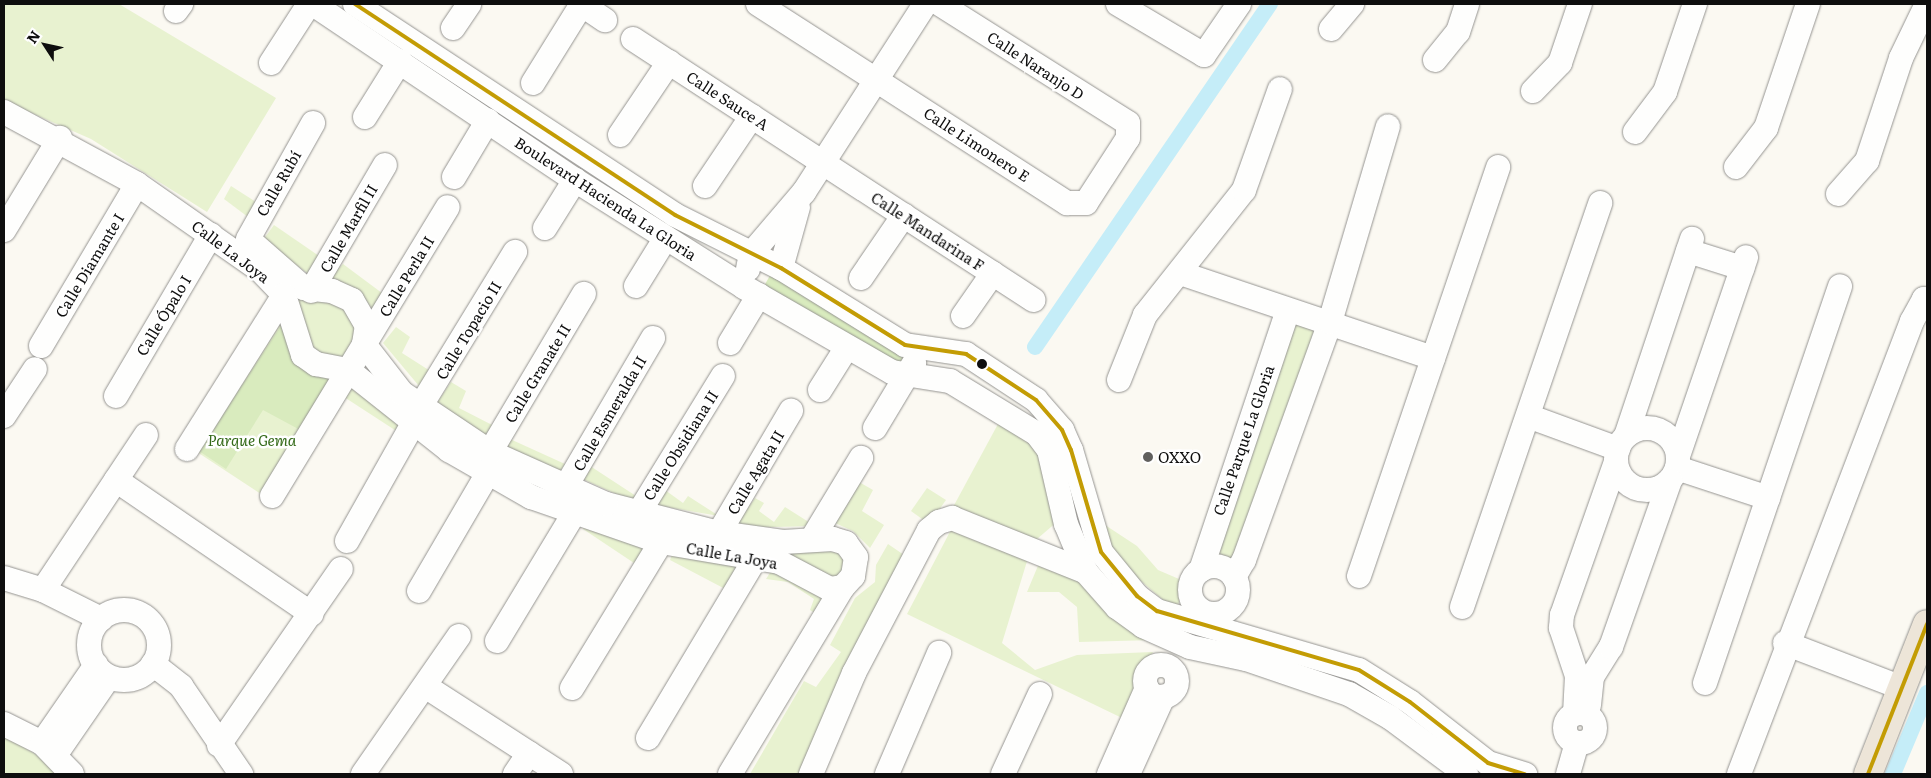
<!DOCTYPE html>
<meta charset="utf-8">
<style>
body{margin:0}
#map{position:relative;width:1931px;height:778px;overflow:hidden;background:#fbf9f2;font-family:Literata,serif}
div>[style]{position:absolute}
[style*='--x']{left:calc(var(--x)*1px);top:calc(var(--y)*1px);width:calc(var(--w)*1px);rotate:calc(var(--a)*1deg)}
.green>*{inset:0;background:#e8f2d0}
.forest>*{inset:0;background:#d9ebbe}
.canal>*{height:16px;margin:-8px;padding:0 8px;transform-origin:8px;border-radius:8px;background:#c5edf8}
.roads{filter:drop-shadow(0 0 1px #959491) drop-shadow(0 0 1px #959491)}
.minor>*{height:24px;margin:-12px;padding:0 12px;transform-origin:12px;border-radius:12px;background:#fefefd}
.minor>.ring{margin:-12px;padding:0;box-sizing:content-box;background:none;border:24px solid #fefefd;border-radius:50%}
.major>*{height:28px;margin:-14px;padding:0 14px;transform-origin:14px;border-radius:14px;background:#ede5d8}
.bus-1>*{height:4px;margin:-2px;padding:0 2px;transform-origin:2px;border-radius:2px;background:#c39c04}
.dots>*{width:14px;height:14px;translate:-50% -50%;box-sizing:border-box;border:2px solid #fff;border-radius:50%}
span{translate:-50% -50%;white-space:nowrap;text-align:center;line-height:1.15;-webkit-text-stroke:5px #fff;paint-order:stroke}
.street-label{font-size:15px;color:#0e0e0e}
.park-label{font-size:15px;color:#346a19;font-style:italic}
.poi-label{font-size:15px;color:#0e0e0e}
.left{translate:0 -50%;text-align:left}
.frame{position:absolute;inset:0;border:5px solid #0e0e0e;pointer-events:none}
.north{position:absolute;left:20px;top:20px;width:50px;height:50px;-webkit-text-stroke:4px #fff;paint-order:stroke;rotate:305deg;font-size:14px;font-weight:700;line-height:20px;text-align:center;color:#0e0e0e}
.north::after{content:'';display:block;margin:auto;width:18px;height:22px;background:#0e0e0e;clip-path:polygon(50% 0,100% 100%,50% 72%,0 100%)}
</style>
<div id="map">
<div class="green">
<i style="clip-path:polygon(4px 4px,119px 4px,276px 98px,207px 212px,91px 139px,4px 101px)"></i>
<i style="clip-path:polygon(231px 186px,259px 204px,252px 220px,224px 199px)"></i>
<i style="clip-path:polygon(274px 225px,322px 258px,311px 276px,263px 240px)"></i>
<i style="clip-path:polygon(343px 264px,386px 296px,375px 313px,359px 291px,325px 281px)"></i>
<i style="clip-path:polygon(294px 293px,351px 305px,362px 326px,351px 353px,328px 362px,304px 338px)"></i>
<i style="clip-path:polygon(287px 310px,294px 358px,340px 373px,264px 496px,197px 452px)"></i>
<i style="clip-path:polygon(1290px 320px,1321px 329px,1234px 569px,1207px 562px)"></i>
<i style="clip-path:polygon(396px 327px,410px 337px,402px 353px,435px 374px,424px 392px,383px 343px)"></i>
<i style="clip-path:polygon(350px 377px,407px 424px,401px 434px,341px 395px)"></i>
<i style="clip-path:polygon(451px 382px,466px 391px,459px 408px,498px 428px,488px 443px,436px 404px)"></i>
<i style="clip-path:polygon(998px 424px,1041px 449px,1058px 521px,1030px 545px,952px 509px)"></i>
<i style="clip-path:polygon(510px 439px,565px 464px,558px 474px,503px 448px)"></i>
<i style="clip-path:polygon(587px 464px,636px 496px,634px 502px,578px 477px)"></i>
<i style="clip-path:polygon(859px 482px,873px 490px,862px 511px,884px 525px,870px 548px,853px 531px,835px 523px)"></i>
<i style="clip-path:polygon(927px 488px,946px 500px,929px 524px,911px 511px)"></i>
<i style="clip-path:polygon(665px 490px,683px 503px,688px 496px,719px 516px,655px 505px)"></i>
<i style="clip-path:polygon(755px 498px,764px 503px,759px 511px,774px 522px,785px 507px,815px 526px,734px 528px)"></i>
<i style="clip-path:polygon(609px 512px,825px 543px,851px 555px,842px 581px)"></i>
<i style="clip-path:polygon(1099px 521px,1137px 546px,1158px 570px,1186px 582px,1176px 611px,1120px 563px)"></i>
<i style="clip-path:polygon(585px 523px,652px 545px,640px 567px,583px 529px)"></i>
<i style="clip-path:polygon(954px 524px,1028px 558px,1002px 643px,1035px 670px,1077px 655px,1153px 652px,1122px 718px,907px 614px)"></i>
<i style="clip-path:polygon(888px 544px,907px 557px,806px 774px,750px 774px,804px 681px,816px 687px,841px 652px,830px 645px,855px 598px,875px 582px,876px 565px)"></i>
<i style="clip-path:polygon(674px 549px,749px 561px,729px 591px,670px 560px)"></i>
<i style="clip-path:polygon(1040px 561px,1083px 578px,1155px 640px,1079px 642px,1077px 607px,1059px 592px,1027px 592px)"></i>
<i style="clip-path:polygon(773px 568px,831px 600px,821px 617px,810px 610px,814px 599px,788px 582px,766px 579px)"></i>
<i style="clip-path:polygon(4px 735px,45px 760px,55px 774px,4px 774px)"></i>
</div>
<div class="forest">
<i style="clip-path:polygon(773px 270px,913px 353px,903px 371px,763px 288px)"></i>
<i style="clip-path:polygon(286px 318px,292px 360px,338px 374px,302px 431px,263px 410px,226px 469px,199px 451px)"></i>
</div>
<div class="canal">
<i style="--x:1035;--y:347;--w:416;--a:-55.6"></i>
<i style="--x:1893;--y:774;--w:88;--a:-67.2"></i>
</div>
<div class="roads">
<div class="minor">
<i style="--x:313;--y:4;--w:316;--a:33.9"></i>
<i style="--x:575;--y:180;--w:200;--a:32.3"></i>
<i style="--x:744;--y:287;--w:171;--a:29.9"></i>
<i style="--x:892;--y:372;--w:59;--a:8.8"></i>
<i style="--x:950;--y:381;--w:102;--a:31.3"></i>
<i style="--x:1037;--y:434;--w:20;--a:53"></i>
<i style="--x:1049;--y:450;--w:76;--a:77.1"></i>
<i style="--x:1066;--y:524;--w:52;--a:67.4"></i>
<i style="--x:1086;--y:572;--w:47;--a:48.5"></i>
<i style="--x:1117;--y:607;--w:32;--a:36"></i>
<i style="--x:1143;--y:626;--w:51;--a:24.1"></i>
<i style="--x:1190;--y:647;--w:57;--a:12.1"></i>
<i style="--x:1246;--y:659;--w:109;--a:18.8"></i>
<i style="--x:1349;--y:694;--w:48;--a:29.7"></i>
<i style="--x:1391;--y:718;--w:94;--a:36.7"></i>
<i style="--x:355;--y:4;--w:383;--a:33.4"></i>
<i style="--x:675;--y:215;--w:119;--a:26.6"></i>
<i style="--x:781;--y:268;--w:146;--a:31.8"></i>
<i style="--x:905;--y:345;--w:62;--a:8.4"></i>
<i style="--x:966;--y:354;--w:84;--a:33.3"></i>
<i style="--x:1036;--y:400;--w:40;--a:49"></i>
<i style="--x:1062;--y:430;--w:22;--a:66"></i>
<i style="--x:1071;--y:450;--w:106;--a:73.6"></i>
<i style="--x:1101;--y:552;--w:57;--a:50.7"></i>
<i style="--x:1137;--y:596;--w:25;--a:37"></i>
<i style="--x:1157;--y:611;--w:210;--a:16.3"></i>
<i style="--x:1359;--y:670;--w:60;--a:32.1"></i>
<i style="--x:1410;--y:702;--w:99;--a:38"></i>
<i style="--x:1488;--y:763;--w:39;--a:17"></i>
<i style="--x:581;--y:4;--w:29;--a:34"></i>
<i style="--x:758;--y:4;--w:368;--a:32.8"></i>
<i style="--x:1067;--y:203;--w:19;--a:0"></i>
<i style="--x:1086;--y:203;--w:77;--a:-57.1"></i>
<i style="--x:1128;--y:138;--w:15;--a:-90"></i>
<i style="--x:1128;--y:123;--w:222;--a:-147.7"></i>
<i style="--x:1118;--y:4;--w:100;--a:30.7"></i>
<i style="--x:1204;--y:55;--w:62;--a:-55.5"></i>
<i style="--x:176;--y:11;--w:9;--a:-54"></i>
<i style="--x:453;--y:28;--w:29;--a:-56"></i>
<i style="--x:1331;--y:29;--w:33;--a:-50"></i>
<i style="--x:633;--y:39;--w:478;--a:33.1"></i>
<i style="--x:1435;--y:60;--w:36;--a:-51"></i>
<i style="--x:1458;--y:32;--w:29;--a:-72"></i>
<i style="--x:271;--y:63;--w:70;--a:-57.2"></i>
<i style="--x:533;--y:83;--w:93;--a:-58.2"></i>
<i style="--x:1533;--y:91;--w:39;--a:-46"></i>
<i style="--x:1560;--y:63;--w:62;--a:-71.3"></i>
<i style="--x:4;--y:112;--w:151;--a:28.4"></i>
<i style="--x:137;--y:184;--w:150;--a:35"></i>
<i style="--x:260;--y:270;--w:35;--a:46"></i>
<i style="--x:284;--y:295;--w:63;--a:72.4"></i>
<i style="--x:303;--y:355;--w:16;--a:35"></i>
<i style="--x:316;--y:364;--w:33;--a:11"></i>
<i style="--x:348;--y:370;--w:129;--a:38.4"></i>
<i style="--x:449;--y:450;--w:95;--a:29.8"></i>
<i style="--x:531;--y:497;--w:138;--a:19.1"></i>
<i style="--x:661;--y:542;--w:120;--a:9.6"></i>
<i style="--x:779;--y:562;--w:58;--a:27.9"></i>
<i style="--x:830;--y:589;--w:13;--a:-9"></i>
<i style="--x:843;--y:587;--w:15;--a:-48"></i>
<i style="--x:853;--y:576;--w:19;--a:-81"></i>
<i style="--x:856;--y:557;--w:17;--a:-126"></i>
<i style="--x:846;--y:543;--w:14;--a:-163"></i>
<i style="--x:833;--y:539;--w:50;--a:176.6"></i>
<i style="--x:783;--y:542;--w:65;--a:-172"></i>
<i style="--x:719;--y:533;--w:117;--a:-165.6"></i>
<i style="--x:606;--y:504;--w:127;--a:-155.9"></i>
<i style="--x:490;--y:452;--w:106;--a:-146.2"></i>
<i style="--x:402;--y:393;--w:62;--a:-127.8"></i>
<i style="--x:364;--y:344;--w:18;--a:-81"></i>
<i style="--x:367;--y:326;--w:30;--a:-120"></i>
<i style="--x:352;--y:300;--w:22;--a:-156"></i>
<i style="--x:332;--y:291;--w:28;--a:-174"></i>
<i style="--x:304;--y:288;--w:74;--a:-138.8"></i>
<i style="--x:248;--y:239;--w:133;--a:-60.7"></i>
<i style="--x:365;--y:117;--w:66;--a:-58"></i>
<i style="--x:1635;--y:132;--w:50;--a:-53.1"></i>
<i style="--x:1665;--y:92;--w:93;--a:-71.2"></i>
<i style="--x:620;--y:135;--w:88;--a:-56.1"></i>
<i style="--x:1736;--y:167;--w:49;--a:-52.4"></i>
<i style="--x:1766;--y:128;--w:131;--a:-71.3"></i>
<i style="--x:454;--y:177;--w:66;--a:-59.2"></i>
<i style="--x:705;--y:186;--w:84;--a:-56.1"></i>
<i style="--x:1838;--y:194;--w:44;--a:-48.7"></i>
<i style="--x:1867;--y:161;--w:108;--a:-71.7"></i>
<i style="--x:1901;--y:58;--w:60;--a:-64.3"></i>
<i style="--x:545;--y:228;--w:57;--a:-58"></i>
<i style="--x:4;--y:230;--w:108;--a:-58.7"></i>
<i style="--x:1688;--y:251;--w:57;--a:17.5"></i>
<i style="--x:781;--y:268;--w:63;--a:-74.4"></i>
<i style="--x:748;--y:269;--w:15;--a:-79"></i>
<i style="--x:751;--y:254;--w:82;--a:-49.5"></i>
<i style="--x:804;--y:192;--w:224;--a:-57.2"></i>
<i style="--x:1180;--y:273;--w:267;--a:18.6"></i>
<i style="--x:861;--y:278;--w:76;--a:-55.7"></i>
<i style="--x:636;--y:286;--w:55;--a:-58.3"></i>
<i style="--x:311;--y:291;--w:146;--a:-59.6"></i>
<i style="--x:963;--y:316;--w:52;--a:-55.1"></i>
<i style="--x:730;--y:343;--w:56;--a:-58.9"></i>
<i style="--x:41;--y:346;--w:188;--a:-59.3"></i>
<i style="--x:1119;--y:380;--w:70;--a:-68.2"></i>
<i style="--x:1145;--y:315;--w:159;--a:-51.6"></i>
<i style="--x:1244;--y:190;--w:107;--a:-70.4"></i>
<i style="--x:820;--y:390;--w:51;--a:-57.9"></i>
<i style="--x:116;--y:396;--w:187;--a:-59.5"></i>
<i style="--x:420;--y:407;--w:182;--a:-58.5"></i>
<i style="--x:4;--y:416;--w:56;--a:-56.6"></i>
<i style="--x:1528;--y:416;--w:96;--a:20.1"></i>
<i style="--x:875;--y:428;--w:76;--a:-59"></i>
<i class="ring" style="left:1616px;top:428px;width:38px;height:38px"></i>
<i style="--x:1626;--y:436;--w:208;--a:-71.5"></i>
<i style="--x:187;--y:449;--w:182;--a:-57.8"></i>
<i style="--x:490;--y:452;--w:184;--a:-59.3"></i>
<i style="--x:1678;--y:456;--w:210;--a:-71.1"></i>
<i style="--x:1677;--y:468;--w:96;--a:18.2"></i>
<i style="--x:116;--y:480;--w:237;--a:34.4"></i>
<i style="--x:565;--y:488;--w:174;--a:-59.6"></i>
<i style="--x:272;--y:496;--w:338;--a:-58.7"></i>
<i style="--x:638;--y:514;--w:162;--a:-58.4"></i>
<i style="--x:719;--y:533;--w:142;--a:-59.5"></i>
<i style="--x:812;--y:539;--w:95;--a:-58.8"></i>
<i style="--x:347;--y:541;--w:134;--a:-60.6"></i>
<i class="ring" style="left:1190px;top:566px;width:24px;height:24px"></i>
<i style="--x:1201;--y:570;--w:274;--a:-71.5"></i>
<i style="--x:1359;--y:576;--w:432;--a:-71.2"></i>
<i style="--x:1234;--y:577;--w:20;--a:-60"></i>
<i style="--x:1244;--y:560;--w:253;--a:-70.1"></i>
<i style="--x:1330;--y:322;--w:204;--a:-73.5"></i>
<i style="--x:4;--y:578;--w:41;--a:17.1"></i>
<i style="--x:43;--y:590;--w:65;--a:26.6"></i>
<i style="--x:43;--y:590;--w:186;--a:-56.4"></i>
<i style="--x:419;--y:591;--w:137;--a:-59.7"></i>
<i style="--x:1462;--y:607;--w:427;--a:-71.1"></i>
<i class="ring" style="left:89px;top:610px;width:46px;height:46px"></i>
<i style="--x:497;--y:641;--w:147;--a:-58.9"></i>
<i style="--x:1785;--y:643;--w:125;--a:21"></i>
<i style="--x:153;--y:664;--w:36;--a:38"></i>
<i style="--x:181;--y:686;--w:107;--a:55.7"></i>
<i class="ring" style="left:1145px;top:665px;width:8px;height:8px"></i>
<i style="--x:1705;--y:683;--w:419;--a:-71.2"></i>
<i style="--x:425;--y:686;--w:162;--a:32.9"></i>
<i style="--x:572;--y:688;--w:171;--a:-58.6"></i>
<i style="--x:1589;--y:705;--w:28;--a:-84"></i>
<i style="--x:1592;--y:677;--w:36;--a:-58"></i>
<i style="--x:1611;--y:647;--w:177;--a:-70.5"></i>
<i class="ring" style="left:1565px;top:713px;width:6px;height:6px"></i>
<i style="--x:1575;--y:714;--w:38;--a:-87"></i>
<i style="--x:1577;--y:676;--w:51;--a:-108.4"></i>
<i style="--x:1561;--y:628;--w:13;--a:-86"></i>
<i style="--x:1562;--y:615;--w:162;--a:-70.6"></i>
<i style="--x:4;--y:724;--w:42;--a:26.6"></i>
<i style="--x:42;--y:743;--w:43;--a:45.9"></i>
<i style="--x:648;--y:738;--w:209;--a:-59.1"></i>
<i style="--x:42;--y:743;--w:95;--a:-55.3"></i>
<i style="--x:219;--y:745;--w:214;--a:-55.3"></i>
<i style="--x:56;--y:754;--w:93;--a:-55.5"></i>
<i style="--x:363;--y:774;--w:168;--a:-55.2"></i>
<i style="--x:515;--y:774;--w:25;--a:-56"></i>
<i style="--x:730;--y:774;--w:218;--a:-58.9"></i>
<i style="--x:811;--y:774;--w:110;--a:-66.9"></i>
<i style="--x:854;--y:673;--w:161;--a:-62.3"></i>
<i style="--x:929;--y:530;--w:13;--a:-39"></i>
<i style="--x:939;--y:522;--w:14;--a:-17"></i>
<i style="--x:952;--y:518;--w:144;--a:21.9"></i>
<i style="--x:887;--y:774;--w:132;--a:-66.7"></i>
<i style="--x:1003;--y:774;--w:88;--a:-65.2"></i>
<i style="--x:1109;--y:774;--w:94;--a:-66.2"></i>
<i style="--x:1128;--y:774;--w:85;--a:-65.6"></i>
<i style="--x:1568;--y:774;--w:32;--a:-74"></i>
<i style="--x:1739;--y:774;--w:485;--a:-69.1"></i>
<i style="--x:1912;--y:321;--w:25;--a:-61"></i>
<i style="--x:1924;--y:299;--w:3;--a:18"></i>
</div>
<div class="major">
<i style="--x:1868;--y:774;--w:161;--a:-68.5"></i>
</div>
</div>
<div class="bus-1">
<i style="--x:355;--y:4;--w:383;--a:33.4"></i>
<i style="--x:675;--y:215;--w:119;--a:26.6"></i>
<i style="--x:781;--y:268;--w:146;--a:31.8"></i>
<i style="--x:905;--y:345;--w:62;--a:8.4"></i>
<i style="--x:966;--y:354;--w:84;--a:33.3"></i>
<i style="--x:1036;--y:400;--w:40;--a:49"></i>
<i style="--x:1062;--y:430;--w:22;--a:66"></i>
<i style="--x:1071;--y:450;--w:106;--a:73.6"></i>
<i style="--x:1101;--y:552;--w:57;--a:50.7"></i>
<i style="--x:1137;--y:596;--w:25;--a:37"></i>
<i style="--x:1157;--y:611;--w:210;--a:16.3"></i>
<i style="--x:1359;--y:670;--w:60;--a:32.1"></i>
<i style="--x:1410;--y:702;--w:99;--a:38"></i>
<i style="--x:1488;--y:763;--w:39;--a:17"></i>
<i style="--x:1868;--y:774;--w:161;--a:-68.5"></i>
</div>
<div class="dots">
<i style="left:982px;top:364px;background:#0e0e0e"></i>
<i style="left:1148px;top:457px;background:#61605e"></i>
</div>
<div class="street-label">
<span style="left:1036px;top:65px;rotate:33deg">Calle Naranjo D</span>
<span style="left:728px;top:100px;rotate:33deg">Calle Sauce A</span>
<span style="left:977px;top:144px;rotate:33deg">Calle Limonero E</span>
<span style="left:278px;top:183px;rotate:-60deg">Calle Rubí</span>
<span style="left:606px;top:198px;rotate:33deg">Boulevard Hacienda La Gloria</span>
<span style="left:348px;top:228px;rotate:-60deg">Calle Marfil II</span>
<span style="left:928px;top:231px;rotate:33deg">Calle Mandarina F</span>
<span style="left:231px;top:251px;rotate:37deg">Calle La Joya</span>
<span style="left:89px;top:265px;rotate:-59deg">Calle Diamante I</span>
<span style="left:406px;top:276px;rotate:-59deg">Calle Perla II</span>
<span style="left:163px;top:315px;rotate:-59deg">Calle Ópalo I</span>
<span style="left:468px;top:330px;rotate:-59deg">Calle Topacio II</span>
<span style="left:537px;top:373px;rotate:-59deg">Calle Granate II</span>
<span style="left:609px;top:413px;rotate:-60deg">Calle Esmeralda II</span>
<span style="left:1243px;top:440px;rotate:-71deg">Calle Parque La Gloria</span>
<span style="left:680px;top:445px;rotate:-58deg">Calle Obsidiana II</span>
<span style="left:755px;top:472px;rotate:-59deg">Calle Agata II</span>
<span style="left:732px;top:555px;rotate:10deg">Calle La Joya</span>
</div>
<div class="park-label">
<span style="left:252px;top:440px">Parque Gema</span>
</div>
<div class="poi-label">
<span class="left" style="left:1158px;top:457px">OXXO</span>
</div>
<div class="frame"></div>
<div class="north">N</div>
</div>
